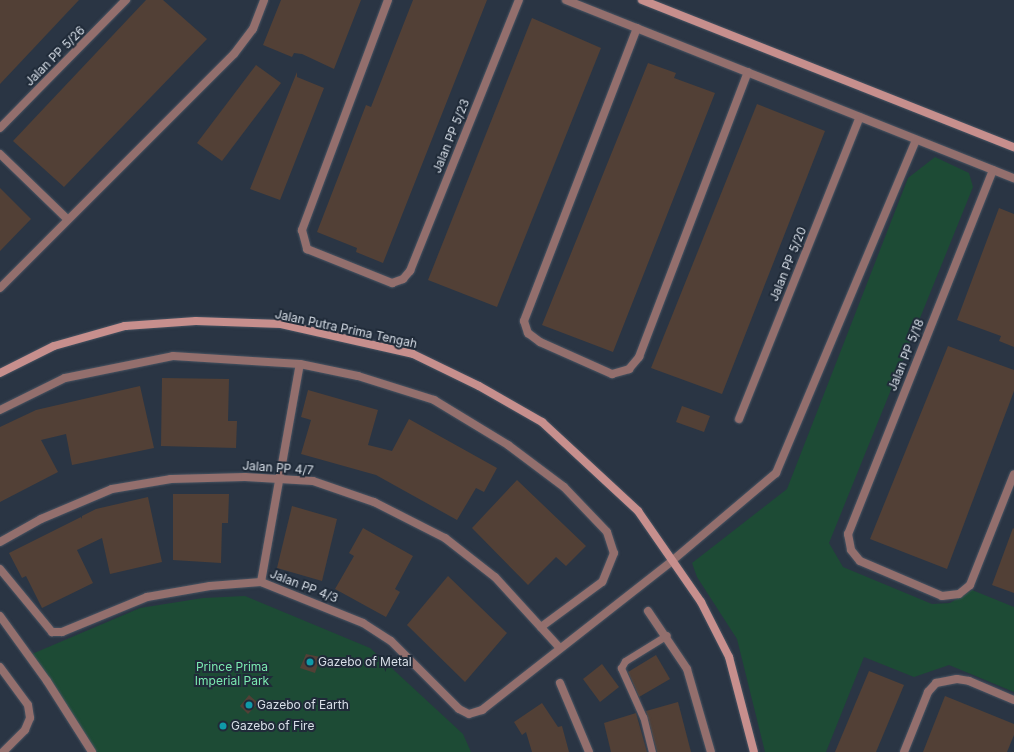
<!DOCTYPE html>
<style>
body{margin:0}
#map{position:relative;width:1014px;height:752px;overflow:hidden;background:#2a3544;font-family:Inter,sans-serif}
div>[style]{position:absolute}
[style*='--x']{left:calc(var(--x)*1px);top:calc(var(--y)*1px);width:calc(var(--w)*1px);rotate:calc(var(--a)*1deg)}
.green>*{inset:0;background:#1d4b35}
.building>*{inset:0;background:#524036}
.roads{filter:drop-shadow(0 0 1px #495462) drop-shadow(0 0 1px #495462)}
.lane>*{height:7px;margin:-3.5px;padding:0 3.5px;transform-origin:3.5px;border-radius:3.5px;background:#936f6d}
.street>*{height:8px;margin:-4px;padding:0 4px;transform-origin:4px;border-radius:4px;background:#936f6d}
.secondary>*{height:8px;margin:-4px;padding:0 4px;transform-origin:4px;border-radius:4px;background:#c78f8d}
.dots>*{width:11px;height:11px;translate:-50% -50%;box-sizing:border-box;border:2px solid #202b39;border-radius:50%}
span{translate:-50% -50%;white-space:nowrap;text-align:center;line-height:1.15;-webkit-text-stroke:4px #202b39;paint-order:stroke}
.street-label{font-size:12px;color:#d8dfe8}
.poi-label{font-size:12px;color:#d8dfe8}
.left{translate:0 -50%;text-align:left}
.park-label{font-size:12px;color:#7beab1}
</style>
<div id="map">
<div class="green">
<i style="clip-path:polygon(935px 157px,969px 173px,973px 187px,829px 543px,843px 567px,932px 604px,950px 603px,972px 590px,1014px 607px,1014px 692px,949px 665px,914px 677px,864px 657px,826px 752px,765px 752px,737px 639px,697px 577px,692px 563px,787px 489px,908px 178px)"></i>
<i style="clip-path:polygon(245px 596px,370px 648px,463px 734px,471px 752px,96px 752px,85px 740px,32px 654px,140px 608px,203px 598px)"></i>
</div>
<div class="building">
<i style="clip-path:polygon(0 0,79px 0,0 84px)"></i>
<i style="clip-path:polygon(146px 0,163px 0,207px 39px,64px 187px,13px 141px)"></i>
<i style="clip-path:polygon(281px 0,361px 0,334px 69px,302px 54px,294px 53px,292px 57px,263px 45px)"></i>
<i style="clip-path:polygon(413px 0,487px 0,383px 263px,356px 252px,357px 248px,317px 232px,366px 105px,371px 107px)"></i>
<i style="clip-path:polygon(532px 18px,601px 48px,497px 307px,428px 280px)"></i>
<i style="clip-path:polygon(648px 63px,676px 73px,674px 78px,715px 93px,613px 352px,542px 325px)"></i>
<i style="clip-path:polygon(256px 65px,281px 83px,222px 161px,197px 143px)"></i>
<i style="clip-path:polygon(297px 72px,297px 77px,324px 88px,280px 200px,250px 189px)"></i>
<i style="clip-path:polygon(757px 104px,825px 131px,722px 394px,651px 368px)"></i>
<i style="clip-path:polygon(0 188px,31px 219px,0 251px)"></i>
<i style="clip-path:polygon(999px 208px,1014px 214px,1014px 347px,999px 341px,1001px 336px,957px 320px)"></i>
<i style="clip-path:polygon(948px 346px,1014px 370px,1014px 391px,947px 569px,870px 539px)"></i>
<i style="clip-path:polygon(162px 378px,229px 379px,228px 421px,237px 421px,236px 448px,161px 446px)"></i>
<i style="clip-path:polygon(140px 386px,154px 448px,72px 465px,66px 434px,41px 440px,58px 472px,0 502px,0 427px,36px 410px)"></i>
<i style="clip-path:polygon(308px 390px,378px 410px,368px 445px,392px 451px,409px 419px,497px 468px,484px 492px,476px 488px,457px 520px,376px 475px,301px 454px,311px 420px,301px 417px)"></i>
<i style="clip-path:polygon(682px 406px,710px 416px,704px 432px,676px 422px)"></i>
<i style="clip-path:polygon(517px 480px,586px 546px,566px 566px,556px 557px,528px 585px,472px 528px)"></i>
<i style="clip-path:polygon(173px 494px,229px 494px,228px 523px,222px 523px,221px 563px,173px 560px)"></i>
<i style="clip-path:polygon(148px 497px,162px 562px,110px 574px,102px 538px,77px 550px,93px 583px,42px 608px,26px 576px,22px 578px,9px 553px,81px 517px,82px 519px,82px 516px,96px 509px)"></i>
<i style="clip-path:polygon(292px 506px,337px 519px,322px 581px,277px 568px)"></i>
<i style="clip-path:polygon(363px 528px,413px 556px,395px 589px,400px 592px,386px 617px,335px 589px,354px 556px,349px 553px)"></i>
<i style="clip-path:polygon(1013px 528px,1014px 529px,1014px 593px,992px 585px)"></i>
<i style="clip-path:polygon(448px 576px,507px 633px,465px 682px,407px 625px)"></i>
<i style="clip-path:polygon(306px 654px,320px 657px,315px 673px,300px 668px)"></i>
<i style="clip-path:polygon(656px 655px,670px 679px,639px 697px,628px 672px)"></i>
<i style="clip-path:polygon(602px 664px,619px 687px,600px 702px,583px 679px)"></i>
<i style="clip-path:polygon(869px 671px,904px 685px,876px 752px,835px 752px)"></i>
<i style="clip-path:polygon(249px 695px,258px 703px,248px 714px,240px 706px)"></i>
<i style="clip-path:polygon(945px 696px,1014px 724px,1014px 735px,1007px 752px,923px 752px)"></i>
<i style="clip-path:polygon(678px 702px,691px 752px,657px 752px,646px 711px)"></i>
<i style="clip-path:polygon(542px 703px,558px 727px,562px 726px,569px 752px,532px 752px,526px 732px,522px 735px,514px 722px)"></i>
<i style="clip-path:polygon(636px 713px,647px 752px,611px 752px,604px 723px)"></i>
</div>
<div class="roads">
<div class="lane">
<i style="--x:652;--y:752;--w:36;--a:-104"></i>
<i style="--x:643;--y:717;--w:54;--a:-114.2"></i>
<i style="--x:621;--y:668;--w:8;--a:-60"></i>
<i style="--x:625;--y:661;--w:49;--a:-31.8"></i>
</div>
<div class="street">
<i style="--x:388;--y:0;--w:246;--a:110.5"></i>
<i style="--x:302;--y:230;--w:20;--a:75"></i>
<i style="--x:307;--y:249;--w:92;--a:21.8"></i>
<i style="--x:392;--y:283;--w:12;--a:-20"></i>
<i style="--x:403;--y:279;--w:11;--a:-49"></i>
<i style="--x:410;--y:271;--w:292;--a:-68.1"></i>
<i style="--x:566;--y:0;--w:482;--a:21.7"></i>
<i style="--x:637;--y:28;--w:314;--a:111.1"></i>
<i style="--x:524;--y:321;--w:13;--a:72"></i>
<i style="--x:528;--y:333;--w:15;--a:37"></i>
<i style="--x:540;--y:342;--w:79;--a:24"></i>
<i style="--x:612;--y:374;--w:18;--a:-16"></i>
<i style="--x:629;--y:369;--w:16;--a:-50"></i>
<i style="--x:639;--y:357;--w:305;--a:-69.1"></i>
<i style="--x:0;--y:128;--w:180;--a:-45.5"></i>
<i style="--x:0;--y:154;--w:93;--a:44.1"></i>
<i style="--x:993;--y:170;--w:392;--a:111.7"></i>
<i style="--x:848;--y:534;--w:16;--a:79"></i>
<i style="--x:851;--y:550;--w:14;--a:51"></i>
<i style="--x:860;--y:561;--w:89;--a:23.1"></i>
<i style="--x:942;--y:596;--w:17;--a:-7"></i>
<i style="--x:959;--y:594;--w:14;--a:-39"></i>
<i style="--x:970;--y:585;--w:119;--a:-68.4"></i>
<i style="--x:0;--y:288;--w:331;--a:-45"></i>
<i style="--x:234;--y:54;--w:31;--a:-53"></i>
<i style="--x:253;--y:29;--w:31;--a:-69"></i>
<i style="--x:0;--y:410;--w:72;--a:-26.2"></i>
<i style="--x:65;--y:378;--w:110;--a:-11.5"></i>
<i style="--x:173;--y:356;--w:127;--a:3.6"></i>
<i style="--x:300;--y:364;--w:59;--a:11.7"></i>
<i style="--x:358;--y:376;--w:80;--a:17.5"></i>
<i style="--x:434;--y:400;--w:87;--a:31.3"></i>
<i style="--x:508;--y:445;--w:70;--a:36.9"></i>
<i style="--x:564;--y:487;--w:62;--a:46.3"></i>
<i style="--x:607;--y:532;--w:22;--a:72"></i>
<i style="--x:614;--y:553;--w:31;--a:112"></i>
<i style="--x:602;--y:582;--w:76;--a:143.6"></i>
<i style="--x:739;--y:419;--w:325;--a:-68.2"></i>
<i style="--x:0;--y:542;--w:47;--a:-29.3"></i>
<i style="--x:41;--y:519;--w:77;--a:-22.9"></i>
<i style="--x:112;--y:489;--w:60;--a:-9.6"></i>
<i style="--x:171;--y:479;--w:74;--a:-1.5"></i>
<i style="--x:245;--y:477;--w:68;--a:3.4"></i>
<i style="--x:313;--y:481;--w:65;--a:19"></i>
<i style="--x:374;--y:502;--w:80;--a:26.9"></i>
<i style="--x:445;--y:538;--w:63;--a:38"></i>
<i style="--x:495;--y:577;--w:95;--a:47.6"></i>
<i style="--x:0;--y:569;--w:82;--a:50.5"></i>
<i style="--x:52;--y:632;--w:10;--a:0"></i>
<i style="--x:62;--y:632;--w:92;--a:-22.4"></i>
<i style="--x:147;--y:597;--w:64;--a:-9.9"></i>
<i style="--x:210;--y:586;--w:51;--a:-4.5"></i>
<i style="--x:261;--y:582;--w:110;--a:21.9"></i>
<i style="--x:363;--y:623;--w:33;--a:33"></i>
<i style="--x:391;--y:641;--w:96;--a:45"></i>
<i style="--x:459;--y:709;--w:11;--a:27"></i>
<i style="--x:469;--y:714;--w:14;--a:-17"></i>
<i style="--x:482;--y:710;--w:243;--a:-38.1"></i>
<i style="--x:673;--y:560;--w:135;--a:-40.2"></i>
<i style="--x:776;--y:473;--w:361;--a:-67.2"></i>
<i style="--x:261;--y:582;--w:221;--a:-79.9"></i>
<i style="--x:648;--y:611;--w:70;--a:56.1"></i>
<i style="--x:687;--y:669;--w:86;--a:73.9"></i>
<i style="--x:0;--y:616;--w:80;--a:54.1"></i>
<i style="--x:47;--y:681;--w:84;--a:57.6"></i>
<i style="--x:0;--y:667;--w:47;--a:53.6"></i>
<i style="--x:28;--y:705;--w:13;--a:81"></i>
<i style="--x:30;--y:718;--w:13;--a:113"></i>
<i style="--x:25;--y:730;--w:31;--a:135"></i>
<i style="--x:560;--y:683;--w:75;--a:67.2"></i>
<i style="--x:904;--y:752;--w:65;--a:-68.2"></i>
<i style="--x:928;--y:692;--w:12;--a:-48"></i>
<i style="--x:936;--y:683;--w:21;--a:-11"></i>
<i style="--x:957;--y:679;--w:12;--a:9"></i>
<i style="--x:969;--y:681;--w:49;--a:22.9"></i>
</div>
<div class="secondary">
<i style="--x:642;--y:0;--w:400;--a:21.6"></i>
<i style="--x:0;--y:373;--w:60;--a:-26.6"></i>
<i style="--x:54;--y:346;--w:74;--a:-15.7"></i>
<i style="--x:125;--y:326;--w:71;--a:-4"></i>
<i style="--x:196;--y:321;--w:85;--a:2"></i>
<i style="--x:281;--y:324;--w:135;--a:12.8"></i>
<i style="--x:413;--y:354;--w:73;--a:25.9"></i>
<i style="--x:479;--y:386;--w:73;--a:29.7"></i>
<i style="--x:542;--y:422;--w:131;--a:42.8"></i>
<i style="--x:638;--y:511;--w:111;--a:55.3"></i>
<i style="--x:701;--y:602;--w:62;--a:63"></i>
<i style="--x:729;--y:657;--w:98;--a:75.3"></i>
</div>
</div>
<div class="dots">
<i style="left:310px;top:662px;background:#0f9aa8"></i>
<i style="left:249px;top:705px;background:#0f9aa8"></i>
<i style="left:223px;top:726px;background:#0f9aa8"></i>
</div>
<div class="street-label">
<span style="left:55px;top:56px;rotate:-45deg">Jalan PP 5/26</span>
<span style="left:451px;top:136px;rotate:-68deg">Jalan PP 5/23</span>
<span style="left:788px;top:264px;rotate:-68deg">Jalan PP 5/20</span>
<span style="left:346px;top:329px;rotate:12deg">Jalan Putra Prima Tengah</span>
<span style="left:906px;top:355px;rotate:-68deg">Jalan PP 5/18</span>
<span style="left:278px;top:468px;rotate:4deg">Jalan PP 4/7</span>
<span style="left:304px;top:586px;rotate:21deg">Jalan PP 4/3</span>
</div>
<div class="poi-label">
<span class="left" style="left:318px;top:662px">Gazebo of Metal</span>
<span class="left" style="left:257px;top:705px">Gazebo of Earth</span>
<span class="left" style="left:231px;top:726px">Gazebo of Fire</span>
</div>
<div class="park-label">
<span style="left:232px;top:674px">Prince Prima<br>Imperial Park</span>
</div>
</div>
